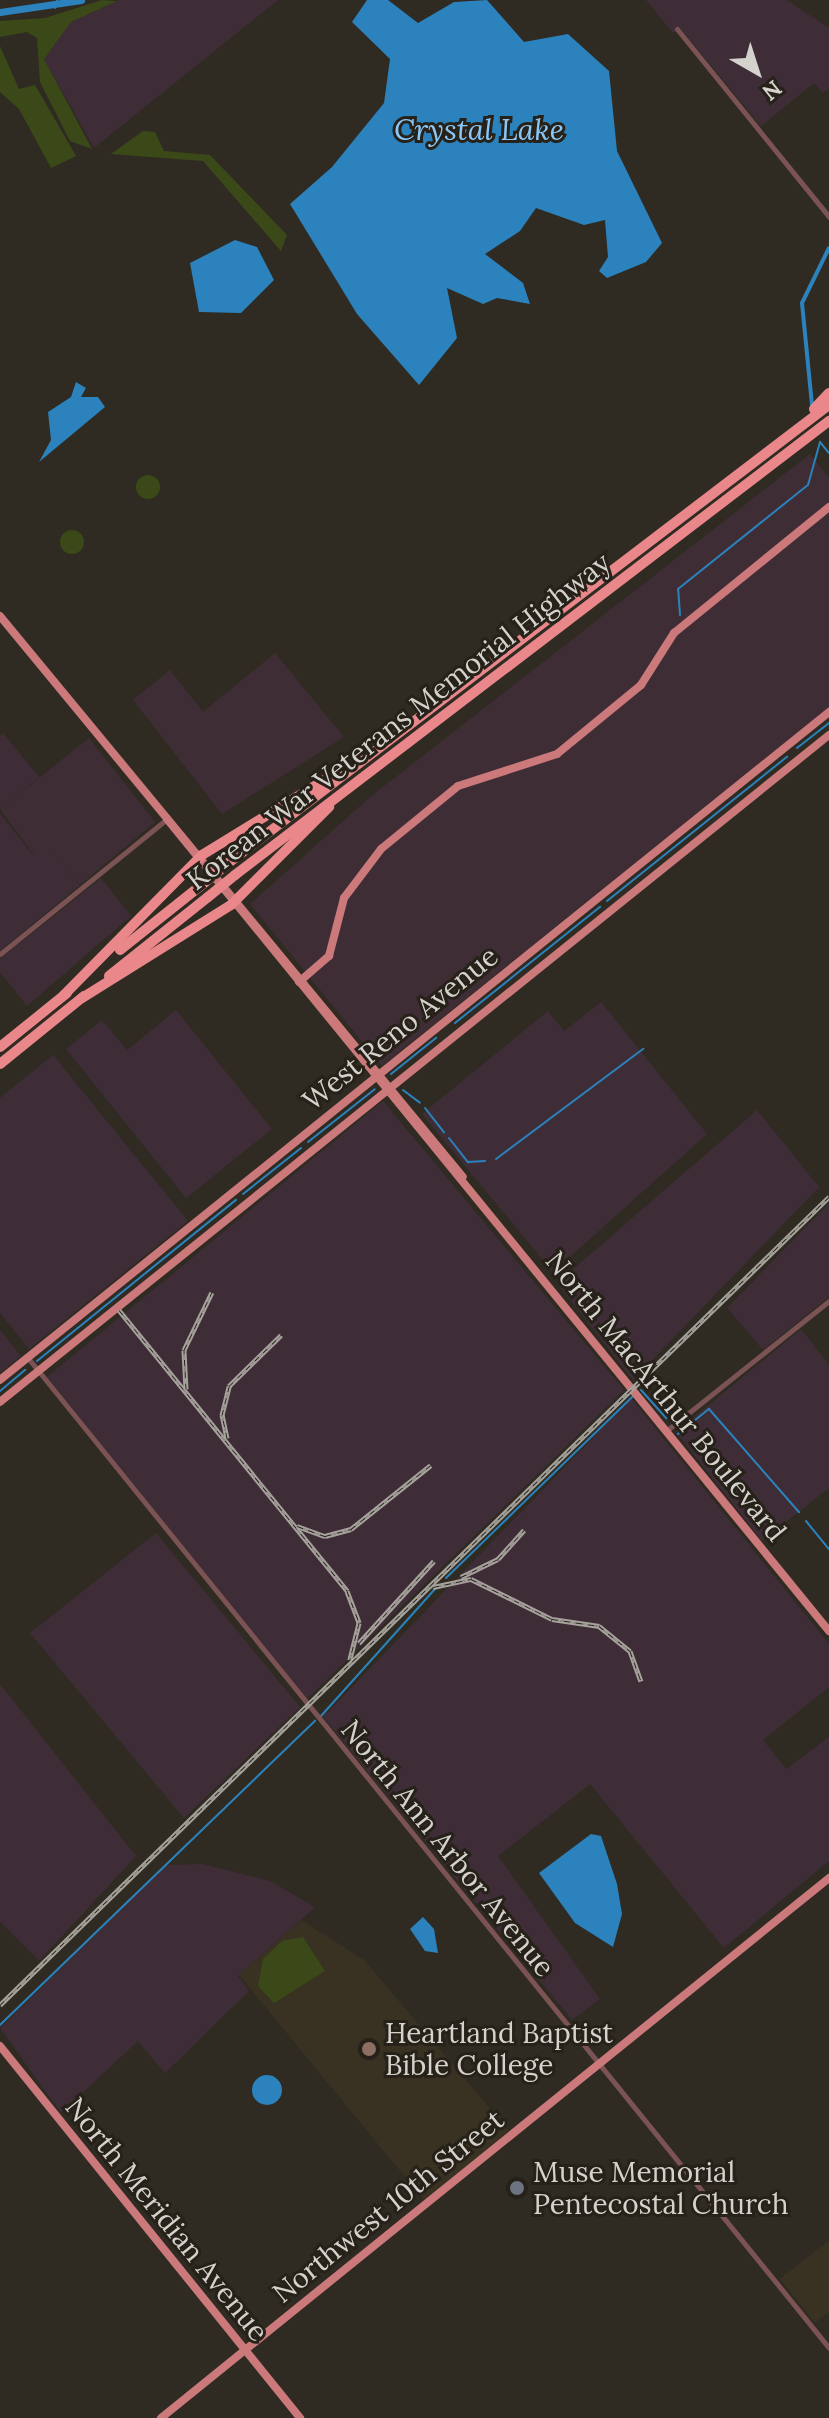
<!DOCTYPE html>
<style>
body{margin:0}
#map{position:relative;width:829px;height:2418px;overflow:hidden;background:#2f2b22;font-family:Lora,serif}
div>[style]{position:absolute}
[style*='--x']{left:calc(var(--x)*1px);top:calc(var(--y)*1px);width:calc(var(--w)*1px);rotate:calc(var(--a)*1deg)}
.commercial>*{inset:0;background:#3f2d35}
.industrial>*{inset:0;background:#3e2d37}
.built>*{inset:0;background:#393223}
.green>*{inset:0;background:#3b4918}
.round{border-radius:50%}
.water>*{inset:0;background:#2b82bd}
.stream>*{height:2px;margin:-1px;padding:0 1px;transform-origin:1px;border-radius:1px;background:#2b82bd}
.canal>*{height:4px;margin:-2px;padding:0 2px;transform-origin:2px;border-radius:2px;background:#2b82bd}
.river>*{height:7px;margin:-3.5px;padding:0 3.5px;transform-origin:3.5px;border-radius:3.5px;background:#2b82bd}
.minor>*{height:5px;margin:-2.5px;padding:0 2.5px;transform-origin:2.5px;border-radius:2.5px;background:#7c5354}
.major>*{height:8px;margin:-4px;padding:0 4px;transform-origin:4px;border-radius:4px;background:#cb797b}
.highway>*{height:10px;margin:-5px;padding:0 5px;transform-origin:5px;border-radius:5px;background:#ea878a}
.rail>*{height:5px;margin-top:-2.5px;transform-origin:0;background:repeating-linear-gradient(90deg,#262119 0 6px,#a6a29c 0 12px);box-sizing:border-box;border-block:2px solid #a6a29c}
.highway-bridge>*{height:10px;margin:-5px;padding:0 5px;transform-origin:5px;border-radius:5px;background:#ea878a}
.dots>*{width:22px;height:22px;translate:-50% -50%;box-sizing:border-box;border:4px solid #262119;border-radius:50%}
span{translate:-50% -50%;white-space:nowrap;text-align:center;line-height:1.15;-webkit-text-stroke:6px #262119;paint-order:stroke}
.street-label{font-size:28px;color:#d5d2cd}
.poi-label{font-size:28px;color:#d5d2cd}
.left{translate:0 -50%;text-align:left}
.water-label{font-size:30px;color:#8bc7f6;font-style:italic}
.north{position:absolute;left:717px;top:32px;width:80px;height:80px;-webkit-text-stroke:6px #262119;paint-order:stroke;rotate:141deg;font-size:22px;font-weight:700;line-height:32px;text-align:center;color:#d5d2cd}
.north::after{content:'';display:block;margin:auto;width:28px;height:36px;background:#d5d2cd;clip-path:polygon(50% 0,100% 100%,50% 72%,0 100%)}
</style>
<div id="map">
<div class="commercial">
<i style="clip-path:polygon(810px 454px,829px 478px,829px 707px,382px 1066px,250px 904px,370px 797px)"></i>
<i style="clip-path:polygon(275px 653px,344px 737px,222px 814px,133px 700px,170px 670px,203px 712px)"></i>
<i style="clip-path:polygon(89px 738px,155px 822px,80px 885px,47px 845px,34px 855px,0 809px)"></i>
</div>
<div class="industrial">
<i style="clip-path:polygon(119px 0,278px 0,94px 148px,44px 59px,71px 22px)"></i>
<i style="clip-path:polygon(646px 0,787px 0,829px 28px,829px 88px,823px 93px,814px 83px,761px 126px,680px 28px,673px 33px)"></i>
<i style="clip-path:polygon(3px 733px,39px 777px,0 809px,0 736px)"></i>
<i style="clip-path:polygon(0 814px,33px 855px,47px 844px,80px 885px,0 951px)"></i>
<i style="clip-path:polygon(101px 878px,131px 916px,27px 1006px,0 972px,0 959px)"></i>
<i style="clip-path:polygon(601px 1002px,707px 1134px,553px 1272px,422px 1114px,548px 1011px,564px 1031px)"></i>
<i style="clip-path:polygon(176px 1010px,272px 1129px,186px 1198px,66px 1049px,102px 1020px,127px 1050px)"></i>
<i style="clip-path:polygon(53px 1055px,188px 1221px,29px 1349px,0 1313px,0 1098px)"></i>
<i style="clip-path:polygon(383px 1101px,624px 1390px,307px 1699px,47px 1377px)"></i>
<i style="clip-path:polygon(757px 1110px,819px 1187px,633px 1380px,557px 1283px)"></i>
<i style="clip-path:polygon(829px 1203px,829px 1297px,763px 1350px,727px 1308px)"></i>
<i style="clip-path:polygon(801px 1329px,829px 1365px,829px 1488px,762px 1541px,676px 1432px)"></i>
<i style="clip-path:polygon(0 1330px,21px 1356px,0 1373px)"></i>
<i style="clip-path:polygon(631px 1398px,829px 1644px,829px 1687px,763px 1740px,786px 1769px,829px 1737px,829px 1861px,724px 1948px,590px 1784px,498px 1856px,600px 1999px,572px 2020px,323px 1717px)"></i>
<i style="clip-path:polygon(156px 1533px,300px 1707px,184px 1818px,30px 1633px)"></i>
<i style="clip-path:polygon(0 1684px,136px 1856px,39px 1961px,0 1922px)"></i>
<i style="clip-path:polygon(203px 1864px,270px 1881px,315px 1907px,238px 1976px,249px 1991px,165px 2073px,138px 2041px,61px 2113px,0 2028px,166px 1865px)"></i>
</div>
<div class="built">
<i style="clip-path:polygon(301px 1920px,364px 1960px,509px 2131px,424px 2200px,239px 1975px)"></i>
<i style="clip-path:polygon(829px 2240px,829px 2312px,815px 2323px,780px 2279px)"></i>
</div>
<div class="green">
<i style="clip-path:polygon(102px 0,117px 1px,71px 22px,44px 59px,92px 149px,70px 141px,40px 82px,37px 38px,27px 32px,0 37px,0 21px,45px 18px)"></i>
<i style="clip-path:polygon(0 46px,19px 89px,35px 85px,76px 156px,51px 168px,19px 109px,0 92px)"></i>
<i style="clip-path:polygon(143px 131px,155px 132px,164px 151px,210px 155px,287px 235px,281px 251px,203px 161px,111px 154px)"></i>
<i class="round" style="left:136px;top:475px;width:24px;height:24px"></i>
<i class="round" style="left:60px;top:530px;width:24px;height:24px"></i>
<i style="clip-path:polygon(303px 1937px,325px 1971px,274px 2003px,258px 1986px,263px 1959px,282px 1941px)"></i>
</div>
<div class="water">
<i style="clip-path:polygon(367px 0,388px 0,418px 23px,454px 2px,487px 0,524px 42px,568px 34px,609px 71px,617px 151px,662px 243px,646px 262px,607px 278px,599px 271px,608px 257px,605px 220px,584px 225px,536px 208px,520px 231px,485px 254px,523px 283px,530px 304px,497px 298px,483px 304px,447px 288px,457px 338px,419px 385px,357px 314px,290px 204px,332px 167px,384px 103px,390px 59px,352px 22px)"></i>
<i style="clip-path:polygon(235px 240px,257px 247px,274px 280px,241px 313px,199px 312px,190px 263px)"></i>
<i style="clip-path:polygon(76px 382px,86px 388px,81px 397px,98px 397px,105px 407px,39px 462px,51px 440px,48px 412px,71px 397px)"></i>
<i style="clip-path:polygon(591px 1834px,601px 1836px,617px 1884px,622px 1914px,613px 1947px,575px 1923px,539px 1873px)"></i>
<i style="clip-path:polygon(423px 1917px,434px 1929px,438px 1953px,425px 1951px,410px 1929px)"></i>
<i class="round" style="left:252px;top:2075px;width:30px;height:30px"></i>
</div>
<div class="stream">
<i style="--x:55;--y:8;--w:8;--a:-76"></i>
<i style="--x:680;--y:615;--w:26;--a:-94"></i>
<i style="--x:678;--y:589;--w:166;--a:-38.7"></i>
<i style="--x:808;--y:485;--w:45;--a:-74.4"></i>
<i style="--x:820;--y:442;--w:14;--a:51"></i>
<i style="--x:797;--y:748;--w:41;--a:-38"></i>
<i style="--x:607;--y:901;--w:231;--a:-38.7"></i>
<i style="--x:455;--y:1023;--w:186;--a:-38.7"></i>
<i style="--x:391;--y:1074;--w:58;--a:-38.7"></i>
<i style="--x:403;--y:1090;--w:21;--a:37"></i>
<i style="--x:425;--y:1108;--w:31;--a:52"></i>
<i style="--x:449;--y:1138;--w:31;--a:52"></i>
<i style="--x:468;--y:1162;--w:17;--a:-3"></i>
<i style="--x:308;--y:1142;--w:85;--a:-38.3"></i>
<i style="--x:496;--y:1159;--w:184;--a:-36.8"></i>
<i style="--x:243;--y:1194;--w:74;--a:-38.4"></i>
<i style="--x:37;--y:1361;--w:256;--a:-39"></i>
<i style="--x:641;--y:1390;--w:38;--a:48"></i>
<i style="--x:0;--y:1391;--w:33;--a:-40"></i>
<i style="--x:678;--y:1434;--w:40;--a:-39"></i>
<i style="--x:709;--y:1409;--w:137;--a:48.9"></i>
<i style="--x:806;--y:1521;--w:36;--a:51"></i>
<i style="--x:446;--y:1578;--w:260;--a:-44.2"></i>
<i style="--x:321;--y:1716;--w:172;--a:-48.1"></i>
<i style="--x:0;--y:2025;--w:438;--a:-44"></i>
</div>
<div class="canal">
<i style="--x:812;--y:405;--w:102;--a:-95.6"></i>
<i style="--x:802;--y:303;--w:61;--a:-63.9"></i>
</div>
<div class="river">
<i style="--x:0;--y:12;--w:82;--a:-8.4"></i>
</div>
<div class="minor">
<i style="--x:677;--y:29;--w:242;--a:51"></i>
<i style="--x:0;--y:954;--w:215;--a:-39"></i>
<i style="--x:28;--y:1358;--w:1273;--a:51.02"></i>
<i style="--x:666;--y:1431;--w:208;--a:-38.6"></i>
</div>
<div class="major">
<i style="--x:0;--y:616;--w:727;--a:50.47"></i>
<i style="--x:167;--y:819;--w:1048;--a:50.81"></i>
<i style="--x:299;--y:982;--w:40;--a:-41"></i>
<i style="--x:329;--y:956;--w:60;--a:-75.5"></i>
<i style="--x:344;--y:898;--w:61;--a:-52.9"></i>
<i style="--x:381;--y:849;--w:99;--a:-39.3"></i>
<i style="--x:458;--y:786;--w:104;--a:-17.9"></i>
<i style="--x:557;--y:754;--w:109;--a:-39.4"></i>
<i style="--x:641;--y:685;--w:62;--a:-57.6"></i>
<i style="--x:674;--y:633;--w:200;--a:-39.1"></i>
<i style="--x:0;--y:1380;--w:1065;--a:-38.86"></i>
<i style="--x:0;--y:1402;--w:1064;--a:-38.82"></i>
<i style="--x:0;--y:2046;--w:478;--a:51.1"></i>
<i style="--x:161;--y:2418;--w:859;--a:-38.95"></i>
</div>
<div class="highway">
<i style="--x:814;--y:409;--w:22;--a:-47"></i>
<i style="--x:227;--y:864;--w:757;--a:-37.32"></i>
<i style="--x:235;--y:875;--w:748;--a:-37.39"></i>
<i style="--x:120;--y:950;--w:101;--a:-38.6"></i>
<i style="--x:109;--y:976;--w:127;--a:-38.6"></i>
<i style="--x:64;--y:995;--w:197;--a:-45.4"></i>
<i style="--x:202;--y:855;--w:145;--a:-31.5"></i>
<i style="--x:82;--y:998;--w:176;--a:-32"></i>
<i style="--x:231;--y:905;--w:139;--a:-45"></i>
<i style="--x:0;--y:1047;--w:86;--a:-38.9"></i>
<i style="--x:0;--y:1064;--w:108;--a:-39"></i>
</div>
<div class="rail">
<i style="--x:119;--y:1310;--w:362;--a:50.9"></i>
<i style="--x:347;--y:1591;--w:34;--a:69"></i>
<i style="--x:359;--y:1623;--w:38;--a:104"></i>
<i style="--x:186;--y:1389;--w:39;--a:-93"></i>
<i style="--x:184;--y:1350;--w:64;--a:-64.2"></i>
<i style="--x:227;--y:1438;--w:24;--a:-102"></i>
<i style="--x:222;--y:1415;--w:30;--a:-76"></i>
<i style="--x:229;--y:1386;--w:73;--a:-44.4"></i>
<i style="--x:297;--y:1526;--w:30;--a:20"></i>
<i style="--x:325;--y:1536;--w:27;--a:-15"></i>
<i style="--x:351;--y:1529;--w:102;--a:-38.7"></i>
<i style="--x:461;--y:1577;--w:41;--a:-25.9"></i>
<i style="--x:498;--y:1559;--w:39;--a:-48"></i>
<i style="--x:433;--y:1587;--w:39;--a:-12"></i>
<i style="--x:471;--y:1579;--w:90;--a:26.3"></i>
<i style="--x:552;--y:1619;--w:48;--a:8.5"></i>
<i style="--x:599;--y:1626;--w:40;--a:39"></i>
<i style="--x:630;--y:1651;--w:32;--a:70"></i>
<i style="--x:359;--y:1643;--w:111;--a:-47.6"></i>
<i style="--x:0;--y:2005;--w:1158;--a:-44.27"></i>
</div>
<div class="highway-bridge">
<i style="--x:199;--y:887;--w:36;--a:-39"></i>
<i style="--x:208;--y:897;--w:35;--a:-39"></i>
</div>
<div class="dots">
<i style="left:369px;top:2049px;background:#8d6e63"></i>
<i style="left:517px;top:2188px;background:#6b7280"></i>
</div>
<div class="street-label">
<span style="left:398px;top:721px;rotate:-38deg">Korean War Veterans Memorial Highway</span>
<span style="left:400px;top:1028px;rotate:-39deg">West Reno Avenue</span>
<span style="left:666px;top:1396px;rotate:51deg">North MacArthur Boulevard</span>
<span style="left:448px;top:1848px;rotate:51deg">North Ann Arbor Avenue</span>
<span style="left:388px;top:2206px;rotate:-39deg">Northwest 10th Street</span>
<span style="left:167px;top:2219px;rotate:51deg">North Meridian Avenue</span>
</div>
<div class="poi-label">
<span class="left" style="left:385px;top:2049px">Heartland Baptist<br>Bible College</span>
<span class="left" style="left:533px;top:2188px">Muse Memorial<br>Pentecostal Church</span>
</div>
<div class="water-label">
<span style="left:479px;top:129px">Crystal Lake</span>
</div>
<div class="north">N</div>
</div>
